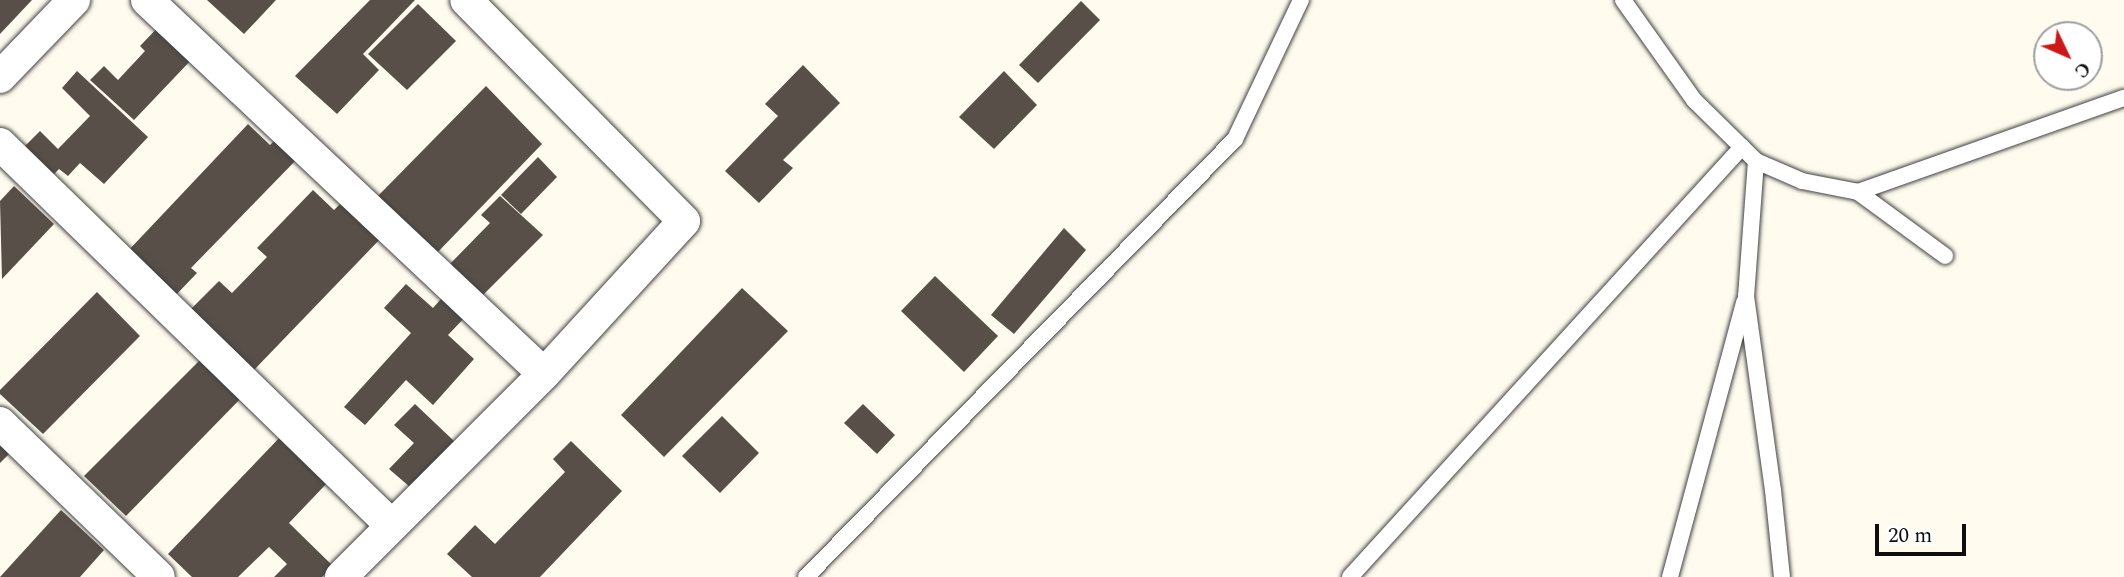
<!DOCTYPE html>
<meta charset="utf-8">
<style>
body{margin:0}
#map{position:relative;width:2124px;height:577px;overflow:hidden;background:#fffcef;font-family:Spectral,serif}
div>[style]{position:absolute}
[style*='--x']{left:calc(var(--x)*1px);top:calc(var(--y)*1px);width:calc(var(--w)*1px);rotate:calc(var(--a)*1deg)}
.building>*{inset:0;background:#584f49}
.roads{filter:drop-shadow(0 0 2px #414141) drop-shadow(0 0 2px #414141)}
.service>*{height:16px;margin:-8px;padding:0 8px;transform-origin:8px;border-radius:8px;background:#fff}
.minor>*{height:32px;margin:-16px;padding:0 16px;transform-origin:16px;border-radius:16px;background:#fff}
span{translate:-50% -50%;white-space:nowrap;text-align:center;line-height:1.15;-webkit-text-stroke:7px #fff;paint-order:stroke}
.north{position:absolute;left:2033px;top:21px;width:70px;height:70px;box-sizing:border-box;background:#fff;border:2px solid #9f9f9f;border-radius:50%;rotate:134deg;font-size:19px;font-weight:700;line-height:28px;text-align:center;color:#0e0e0e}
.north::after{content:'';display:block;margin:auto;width:24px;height:32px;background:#cd1719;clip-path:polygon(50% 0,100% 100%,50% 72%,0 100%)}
.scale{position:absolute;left:1875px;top:524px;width:91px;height:32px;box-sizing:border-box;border:4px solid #0e0e0e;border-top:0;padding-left:9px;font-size:21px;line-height:24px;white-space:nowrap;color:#0e0e0e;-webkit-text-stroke:5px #fff;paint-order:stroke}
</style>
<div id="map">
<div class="building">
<i style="clip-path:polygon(0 0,32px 0,0 34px)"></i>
<i style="clip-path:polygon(207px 0,276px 0,244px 34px)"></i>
<i style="clip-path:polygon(370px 0,415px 0,363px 54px,379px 70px,337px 114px,295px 76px)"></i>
<i style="clip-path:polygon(1081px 1px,1100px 20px,1038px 83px,1019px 65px)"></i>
<i style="clip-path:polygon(418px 4px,456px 41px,407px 90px,368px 54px)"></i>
<i style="clip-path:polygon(165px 20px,194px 57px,134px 120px,90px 80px,104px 66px,118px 80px,145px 51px,140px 46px)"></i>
<i style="clip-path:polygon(803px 65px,840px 103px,783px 160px,793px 168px,759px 203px,725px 171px,778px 116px,765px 104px)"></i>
<i style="clip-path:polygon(77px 71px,148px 137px,104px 184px,80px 163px,68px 176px,59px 169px,52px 176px,23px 148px,40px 131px,58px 149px,90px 116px,62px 88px)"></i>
<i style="clip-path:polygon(1004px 71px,1037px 105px,994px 149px,959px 117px)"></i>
<i style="clip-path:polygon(486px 86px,542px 144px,434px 256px,374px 200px)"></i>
<i style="clip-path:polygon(248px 124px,270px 145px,278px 137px,299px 157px,191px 268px,197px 273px,173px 298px,127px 252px)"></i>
<i style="clip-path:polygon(538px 157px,557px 177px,521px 214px,501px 195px)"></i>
<i style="clip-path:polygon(14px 186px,54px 224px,2px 279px,0 201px)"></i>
<i style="clip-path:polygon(313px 190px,334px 210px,346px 198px,384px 235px,252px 372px,189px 311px,219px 281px,232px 293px,267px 257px,257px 248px)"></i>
<i style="clip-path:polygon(500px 196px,543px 235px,480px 298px,447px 267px,490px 223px,481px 215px)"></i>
<i style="clip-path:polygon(1064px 228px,1086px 250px,1014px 334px,991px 315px)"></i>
<i style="clip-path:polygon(935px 276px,998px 336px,964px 372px,901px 311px)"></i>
<i style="clip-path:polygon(406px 284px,433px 308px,448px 291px,470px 312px,448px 335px,474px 359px,433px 405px,406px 380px,365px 425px,344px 407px,411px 333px,384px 308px)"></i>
<i style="clip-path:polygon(742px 288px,788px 331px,664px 457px,621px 415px)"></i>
<i style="clip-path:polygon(97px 292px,140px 336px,43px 434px,0 394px,0 390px)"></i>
<i style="clip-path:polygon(208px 352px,248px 391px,126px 516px,84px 476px)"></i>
<i style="clip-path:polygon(415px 404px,454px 441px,410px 487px,389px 469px,414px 443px,394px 425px)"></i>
<i style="clip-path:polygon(863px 404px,895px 435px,877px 454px,844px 423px)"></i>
<i style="clip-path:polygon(722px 416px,759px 453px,720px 493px,682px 456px)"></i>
<i style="clip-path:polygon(282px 435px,329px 481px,289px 523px,333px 566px,322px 577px,274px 577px,287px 564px,269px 547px,238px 577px,192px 577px,168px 554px)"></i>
<i style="clip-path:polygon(571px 441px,622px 491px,540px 577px,472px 577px,447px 554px,475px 525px,495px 544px,565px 472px,553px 459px)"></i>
<i style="clip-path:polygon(0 442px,11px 452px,0 463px)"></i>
<i style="clip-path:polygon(61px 510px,104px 550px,80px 577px,0 577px)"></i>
</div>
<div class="roads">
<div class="service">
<i style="--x:1623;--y:0;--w:123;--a:54.6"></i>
<i style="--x:1694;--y:100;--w:87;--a:44.5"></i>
<i style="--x:1756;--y:161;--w:50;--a:23.5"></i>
<i style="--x:1802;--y:181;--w:57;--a:11.1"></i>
<i style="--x:1858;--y:192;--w:282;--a:-19.5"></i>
<i style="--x:1756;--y:161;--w:135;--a:94.2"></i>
<i style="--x:1746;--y:296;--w:196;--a:82.1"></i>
<i style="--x:1773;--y:490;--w:87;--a:84.1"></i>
<i style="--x:1858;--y:192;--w:108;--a:36.3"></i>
<i style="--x:806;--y:577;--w:613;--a:-45.59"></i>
<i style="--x:1235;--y:139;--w:154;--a:-64.6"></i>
<i style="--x:1350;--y:577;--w:582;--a:-47.65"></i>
<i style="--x:1670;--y:577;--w:285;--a:-74.9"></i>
</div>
<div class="minor">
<i style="--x:147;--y:0;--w:545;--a:43.29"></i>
<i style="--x:0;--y:77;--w:107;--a:-46.1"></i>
<i style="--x:0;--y:144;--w:546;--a:44.26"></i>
<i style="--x:0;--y:423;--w:221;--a:44.1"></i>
<i style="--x:341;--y:577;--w:287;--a:-45"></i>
<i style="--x:544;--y:374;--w:207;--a:-47.5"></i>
<i style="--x:684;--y:221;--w:310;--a:-134.6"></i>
</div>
</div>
<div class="north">С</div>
<div class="scale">20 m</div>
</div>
